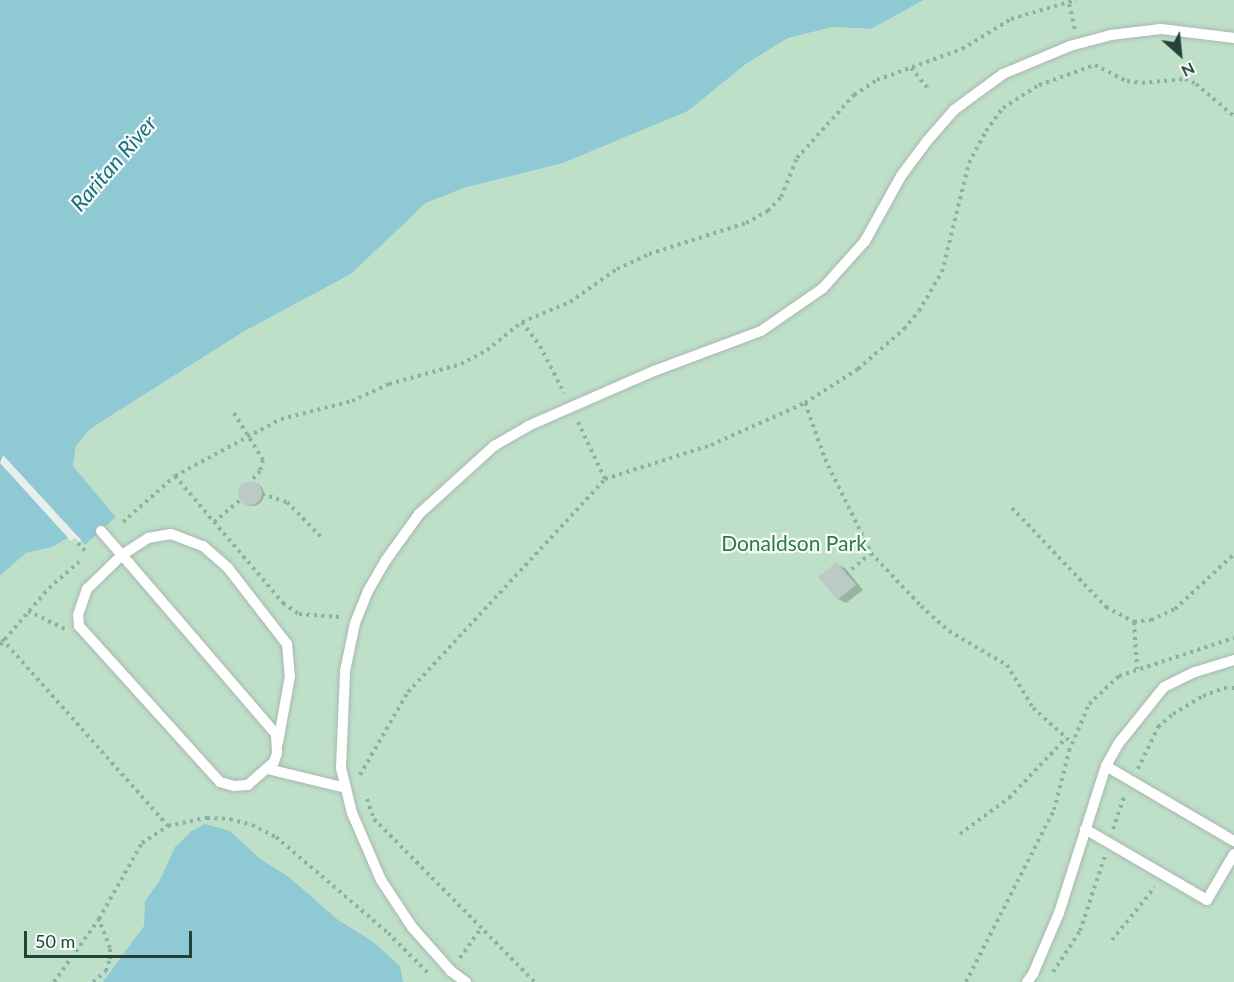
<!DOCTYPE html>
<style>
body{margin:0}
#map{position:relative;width:1234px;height:982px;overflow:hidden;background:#e6efeb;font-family:Lato,sans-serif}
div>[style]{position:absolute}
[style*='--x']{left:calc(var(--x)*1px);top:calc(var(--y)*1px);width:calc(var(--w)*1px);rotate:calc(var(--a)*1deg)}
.green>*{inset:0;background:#bfe0c8}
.water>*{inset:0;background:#8ec9d4}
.pier>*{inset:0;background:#e6efeb}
.shadow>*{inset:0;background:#0003}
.round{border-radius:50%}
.building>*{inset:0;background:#bbcac4}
.path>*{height:4px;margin-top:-2px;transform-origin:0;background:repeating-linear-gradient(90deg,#86b3a5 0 3px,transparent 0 7.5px)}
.roads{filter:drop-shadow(0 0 2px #a8b8b2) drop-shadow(0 0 2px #a8b8b2)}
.lane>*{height:10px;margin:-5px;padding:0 5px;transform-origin:5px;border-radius:5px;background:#fff}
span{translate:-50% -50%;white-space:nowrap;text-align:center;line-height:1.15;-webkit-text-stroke:4.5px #f7fbf9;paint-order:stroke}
.park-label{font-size:21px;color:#2d7a4b}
.water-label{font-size:22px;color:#1c6f80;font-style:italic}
.north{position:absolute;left:1150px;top:24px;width:60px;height:60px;-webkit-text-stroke:4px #f7fbf9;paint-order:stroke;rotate:153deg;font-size:16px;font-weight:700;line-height:24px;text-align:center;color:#24423a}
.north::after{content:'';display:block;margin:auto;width:21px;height:27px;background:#24423a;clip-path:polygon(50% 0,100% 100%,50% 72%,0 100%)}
.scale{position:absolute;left:24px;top:931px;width:168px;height:27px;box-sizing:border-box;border:3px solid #24423a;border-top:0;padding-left:8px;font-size:18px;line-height:21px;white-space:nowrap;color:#24423a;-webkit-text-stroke:4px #f7fbf9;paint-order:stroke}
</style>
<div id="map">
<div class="green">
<i style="clip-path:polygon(924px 0,1234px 0,1234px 982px,0 982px,0 576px,26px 553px,52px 547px,75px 534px,85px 545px,116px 517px,73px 466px,76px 446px,90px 429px,243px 332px,351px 274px,426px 203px,464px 188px,563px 163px,688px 111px,746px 64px,788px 38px,833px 27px,871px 29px)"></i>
</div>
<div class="water">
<i style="clip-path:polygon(0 0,924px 0,871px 29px,833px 27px,788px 38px,746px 64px,688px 111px,563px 163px,464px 188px,426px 203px,351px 274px,243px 332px,90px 429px,76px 446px,73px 466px,116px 517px,85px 545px,75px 534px,52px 547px,26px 553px,0 576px)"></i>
<i style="clip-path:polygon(205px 824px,230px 831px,260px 859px,289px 877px,338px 920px,372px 941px,400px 966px,403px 982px,103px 982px,144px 926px,145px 901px,160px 880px,175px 847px,192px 831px)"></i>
</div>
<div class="pier">
<i style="clip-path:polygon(3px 455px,81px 540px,79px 542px,75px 538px,71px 541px,0 463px)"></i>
</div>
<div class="shadow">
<i class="round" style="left:240px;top:482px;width:24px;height:24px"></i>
<i style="clip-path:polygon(837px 564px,845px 568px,863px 590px,846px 603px,838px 599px)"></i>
</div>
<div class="building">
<i class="round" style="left:238px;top:481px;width:24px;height:24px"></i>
<i style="clip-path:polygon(837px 562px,856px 585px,837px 600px,818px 577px)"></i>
</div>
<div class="path">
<i style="--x:1069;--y:4;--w:26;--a:77"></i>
<i style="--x:911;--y:68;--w:26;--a:50"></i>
<i style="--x:522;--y:322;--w:30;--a:53"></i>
<i style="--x:540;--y:346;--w:53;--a:62.9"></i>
<i style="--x:805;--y:403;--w:59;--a:70.3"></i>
<i style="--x:825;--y:459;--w:105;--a:63.9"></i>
<i style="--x:871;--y:553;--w:73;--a:46.7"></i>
<i style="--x:921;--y:606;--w:38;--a:42"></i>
<i style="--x:949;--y:631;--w:67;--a:30.4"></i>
<i style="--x:1007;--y:665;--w:50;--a:58.8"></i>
<i style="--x:1033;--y:708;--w:52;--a:41.9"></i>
<i style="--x:234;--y:413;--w:55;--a:58.3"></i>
<i style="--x:263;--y:460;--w:11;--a:105"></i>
<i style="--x:260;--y:471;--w:15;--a:132"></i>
<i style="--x:578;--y:422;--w:63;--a:64.7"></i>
<i style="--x:175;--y:476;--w:120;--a:-28.3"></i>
<i style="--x:281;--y:419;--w:73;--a:-14.2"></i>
<i style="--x:352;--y:401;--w:41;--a:-24.7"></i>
<i style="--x:389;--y:384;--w:75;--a:-15.5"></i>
<i style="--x:461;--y:364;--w:30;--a:-28"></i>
<i style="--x:487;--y:350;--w:45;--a:-38.7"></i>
<i style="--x:522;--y:322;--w:52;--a:-22.6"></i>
<i style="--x:570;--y:302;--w:57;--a:-35.1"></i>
<i style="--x:617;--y:269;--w:35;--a:-25"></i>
<i style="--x:649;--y:254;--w:102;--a:-17.7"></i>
<i style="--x:746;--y:223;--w:25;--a:-29"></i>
<i style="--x:768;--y:211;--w:19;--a:-47"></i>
<i style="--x:781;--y:197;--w:42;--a:-67.7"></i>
<i style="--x:797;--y:158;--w:85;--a:-47.9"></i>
<i style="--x:854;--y:95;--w:27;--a:-33"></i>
<i style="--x:877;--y:80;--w:90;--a:-20"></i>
<i style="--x:962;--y:49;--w:57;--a:-31.5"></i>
<i style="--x:1011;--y:19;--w:68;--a:-16.3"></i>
<i style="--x:262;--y:494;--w:26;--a:18"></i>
<i style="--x:287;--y:502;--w:49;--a:45.8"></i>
<i style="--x:1012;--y:508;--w:137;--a:46.5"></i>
<i style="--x:1106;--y:607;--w:32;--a:28"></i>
<i style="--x:1134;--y:622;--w:17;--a:-7"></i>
<i style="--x:1151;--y:620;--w:26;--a:-25"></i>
<i style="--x:1175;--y:609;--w:81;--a:-43"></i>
<i style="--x:123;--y:522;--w:69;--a:-41.5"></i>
<i style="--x:175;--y:476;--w:167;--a:49.6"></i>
<i style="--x:283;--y:603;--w:19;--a:35"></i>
<i style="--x:299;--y:614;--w:41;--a:4.2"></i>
<i style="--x:214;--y:522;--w:34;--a:-40"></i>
<i style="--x:78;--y:543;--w:15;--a:48"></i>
<i style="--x:846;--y:574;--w:33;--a:-40"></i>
<i style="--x:28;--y:611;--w:41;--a:25.9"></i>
<i style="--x:1134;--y:622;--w:47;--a:86.3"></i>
<i style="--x:2;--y:639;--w:250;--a:48.4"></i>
<i style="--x:0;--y:645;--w:75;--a:-49.3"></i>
<i style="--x:49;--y:588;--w:40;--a:-41"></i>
<i style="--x:1138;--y:769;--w:47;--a:-64.5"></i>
<i style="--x:1158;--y:727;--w:20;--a:-41"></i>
<i style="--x:1173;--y:714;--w:35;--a:-31"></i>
<i style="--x:1203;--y:696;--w:22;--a:-21"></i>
<i style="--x:1224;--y:688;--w:10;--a:0"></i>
<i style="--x:360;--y:775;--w:96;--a:-60"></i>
<i style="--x:408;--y:692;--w:290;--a:-47.2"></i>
<i style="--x:605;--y:479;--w:111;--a:-17.8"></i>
<i style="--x:711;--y:445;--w:103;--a:-24.1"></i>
<i style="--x:805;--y:403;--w:63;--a:-32.7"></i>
<i style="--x:858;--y:369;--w:61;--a:-41"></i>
<i style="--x:904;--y:329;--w:23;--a:-50"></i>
<i style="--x:919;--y:311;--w:45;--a:-59.5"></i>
<i style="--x:942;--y:272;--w:112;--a:-76.1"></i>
<i style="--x:969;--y:163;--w:36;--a:-62"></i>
<i style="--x:986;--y:131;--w:29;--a:-54"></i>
<i style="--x:1003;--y:108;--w:43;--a:-32.6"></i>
<i style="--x:1039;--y:85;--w:59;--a:-19.7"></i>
<i style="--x:1095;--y:65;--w:36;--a:27"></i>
<i style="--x:1127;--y:81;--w:15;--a:8"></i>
<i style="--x:1142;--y:83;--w:43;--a:-5.3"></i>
<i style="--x:1185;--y:79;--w:12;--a:24"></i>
<i style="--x:1196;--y:84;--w:50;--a:40.1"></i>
<i style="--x:367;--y:799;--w:21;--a:71"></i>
<i style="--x:374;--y:819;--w:229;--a:45.4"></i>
<i style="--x:1113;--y:829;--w:37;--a:-71"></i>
<i style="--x:960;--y:834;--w:61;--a:-36.3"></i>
<i style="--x:1009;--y:798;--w:83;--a:-46.5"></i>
<i style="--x:1112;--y:940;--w:68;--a:-50.9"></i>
<i style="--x:460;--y:958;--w:35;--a:-55"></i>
<i style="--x:1053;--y:972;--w:49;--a:-56.6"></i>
<i style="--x:1080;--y:931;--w:79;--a:-71.6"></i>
<i style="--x:54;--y:982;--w:77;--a:-54.5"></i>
<i style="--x:99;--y:919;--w:87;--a:-60.5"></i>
<i style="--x:142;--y:843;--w:31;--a:-33"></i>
<i style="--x:168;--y:826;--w:40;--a:-12"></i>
<i style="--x:207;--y:818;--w:23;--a:2"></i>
<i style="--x:230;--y:819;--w:23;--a:15"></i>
<i style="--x:252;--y:825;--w:27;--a:27"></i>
<i style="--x:276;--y:837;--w:148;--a:40.6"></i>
<i style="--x:388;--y:933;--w:59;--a:45"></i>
<i style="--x:93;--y:982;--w:17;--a:-40"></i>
<i style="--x:106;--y:971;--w:13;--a:-72"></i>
<i style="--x:110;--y:959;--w:11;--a:-90"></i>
<i style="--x:110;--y:948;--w:31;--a:-111"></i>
<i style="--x:966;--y:982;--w:193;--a:-62.9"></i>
<i style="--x:1054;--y:810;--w:61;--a:-75.7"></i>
<i style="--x:1069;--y:751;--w:51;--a:-66.9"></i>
<i style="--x:1089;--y:704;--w:41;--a:-43"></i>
<i style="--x:1119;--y:676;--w:121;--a:-18.3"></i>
</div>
<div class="roads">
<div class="lane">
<i style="--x:101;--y:531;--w:32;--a:49"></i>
<i style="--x:122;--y:555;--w:31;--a:-33"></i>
<i style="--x:148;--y:538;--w:23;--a:-10"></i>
<i style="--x:171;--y:534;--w:34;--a:21"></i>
<i style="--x:203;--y:546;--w:33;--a:41"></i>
<i style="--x:228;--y:568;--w:96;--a:52.2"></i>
<i style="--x:287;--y:644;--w:32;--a:85"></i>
<i style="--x:290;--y:676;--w:68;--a:100.2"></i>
<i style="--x:122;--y:555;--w:236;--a:49.3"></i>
<i style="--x:276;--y:734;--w:19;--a:87"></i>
<i style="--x:277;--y:753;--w:9;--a:108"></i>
<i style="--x:274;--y:762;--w:35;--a:139"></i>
<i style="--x:248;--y:785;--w:14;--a:176"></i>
<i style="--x:234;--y:786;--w:15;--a:-164"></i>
<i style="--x:220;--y:782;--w:210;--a:-132.1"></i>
<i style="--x:79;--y:626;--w:11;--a:-95"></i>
<i style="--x:78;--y:615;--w:28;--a:-71"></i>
<i style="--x:87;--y:589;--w:49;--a:-44.2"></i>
<i style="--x:1106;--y:766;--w:148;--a:30.4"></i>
<i style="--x:268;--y:769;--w:80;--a:13.7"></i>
<i style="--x:1085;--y:829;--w:141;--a:30.2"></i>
<i style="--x:1207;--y:900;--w:53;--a:-59.6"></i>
<i style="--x:466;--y:982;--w:19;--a:-144"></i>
<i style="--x:451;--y:971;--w:59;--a:-131.6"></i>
<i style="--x:412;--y:927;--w:56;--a:-123.4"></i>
<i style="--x:381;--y:880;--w:73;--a:-113.4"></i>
<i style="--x:352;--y:813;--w:46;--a:-103.7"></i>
<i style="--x:341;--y:768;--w:97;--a:-87.6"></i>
<i style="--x:345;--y:671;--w:49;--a:-78.2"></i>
<i style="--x:355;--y:623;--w:35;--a:-68"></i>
<i style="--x:368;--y:591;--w:36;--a:-60"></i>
<i style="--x:386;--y:560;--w:57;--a:-54.3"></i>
<i style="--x:419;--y:514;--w:101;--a:-42.2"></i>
<i style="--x:494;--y:446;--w:39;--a:-30"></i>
<i style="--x:528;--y:426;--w:137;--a:-23.6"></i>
<i style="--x:654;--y:371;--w:114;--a:-20.5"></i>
<i style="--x:761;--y:331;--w:75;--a:-34.7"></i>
<i style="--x:823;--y:288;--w:63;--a:-48.2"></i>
<i style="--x:865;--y:241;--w:74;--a:-61"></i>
<i style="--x:901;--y:176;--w:44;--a:-53.4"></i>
<i style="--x:927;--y:141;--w:41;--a:-48.9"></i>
<i style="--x:954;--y:110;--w:61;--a:-36.3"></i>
<i style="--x:1003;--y:74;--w:73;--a:-22.7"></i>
<i style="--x:1070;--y:46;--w:42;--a:-15"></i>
<i style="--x:1111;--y:35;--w:50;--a:-6.8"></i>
<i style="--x:1161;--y:29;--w:74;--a:7"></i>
<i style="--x:1027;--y:982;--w:10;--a:-53"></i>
<i style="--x:1033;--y:974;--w:66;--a:-66.9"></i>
<i style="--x:1059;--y:913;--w:154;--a:-72.3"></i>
<i style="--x:1106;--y:766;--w:26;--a:-61"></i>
<i style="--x:1119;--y:743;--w:72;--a:-51.2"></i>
<i style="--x:1164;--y:687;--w:34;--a:-26"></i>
<i style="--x:1195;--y:672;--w:41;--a:-17.1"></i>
</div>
</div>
<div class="park-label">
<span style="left:794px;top:543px">Donaldson Park</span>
</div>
<div class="water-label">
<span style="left:113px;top:163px;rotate:-49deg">Raritan River</span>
</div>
<div class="north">N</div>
<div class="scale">50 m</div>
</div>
